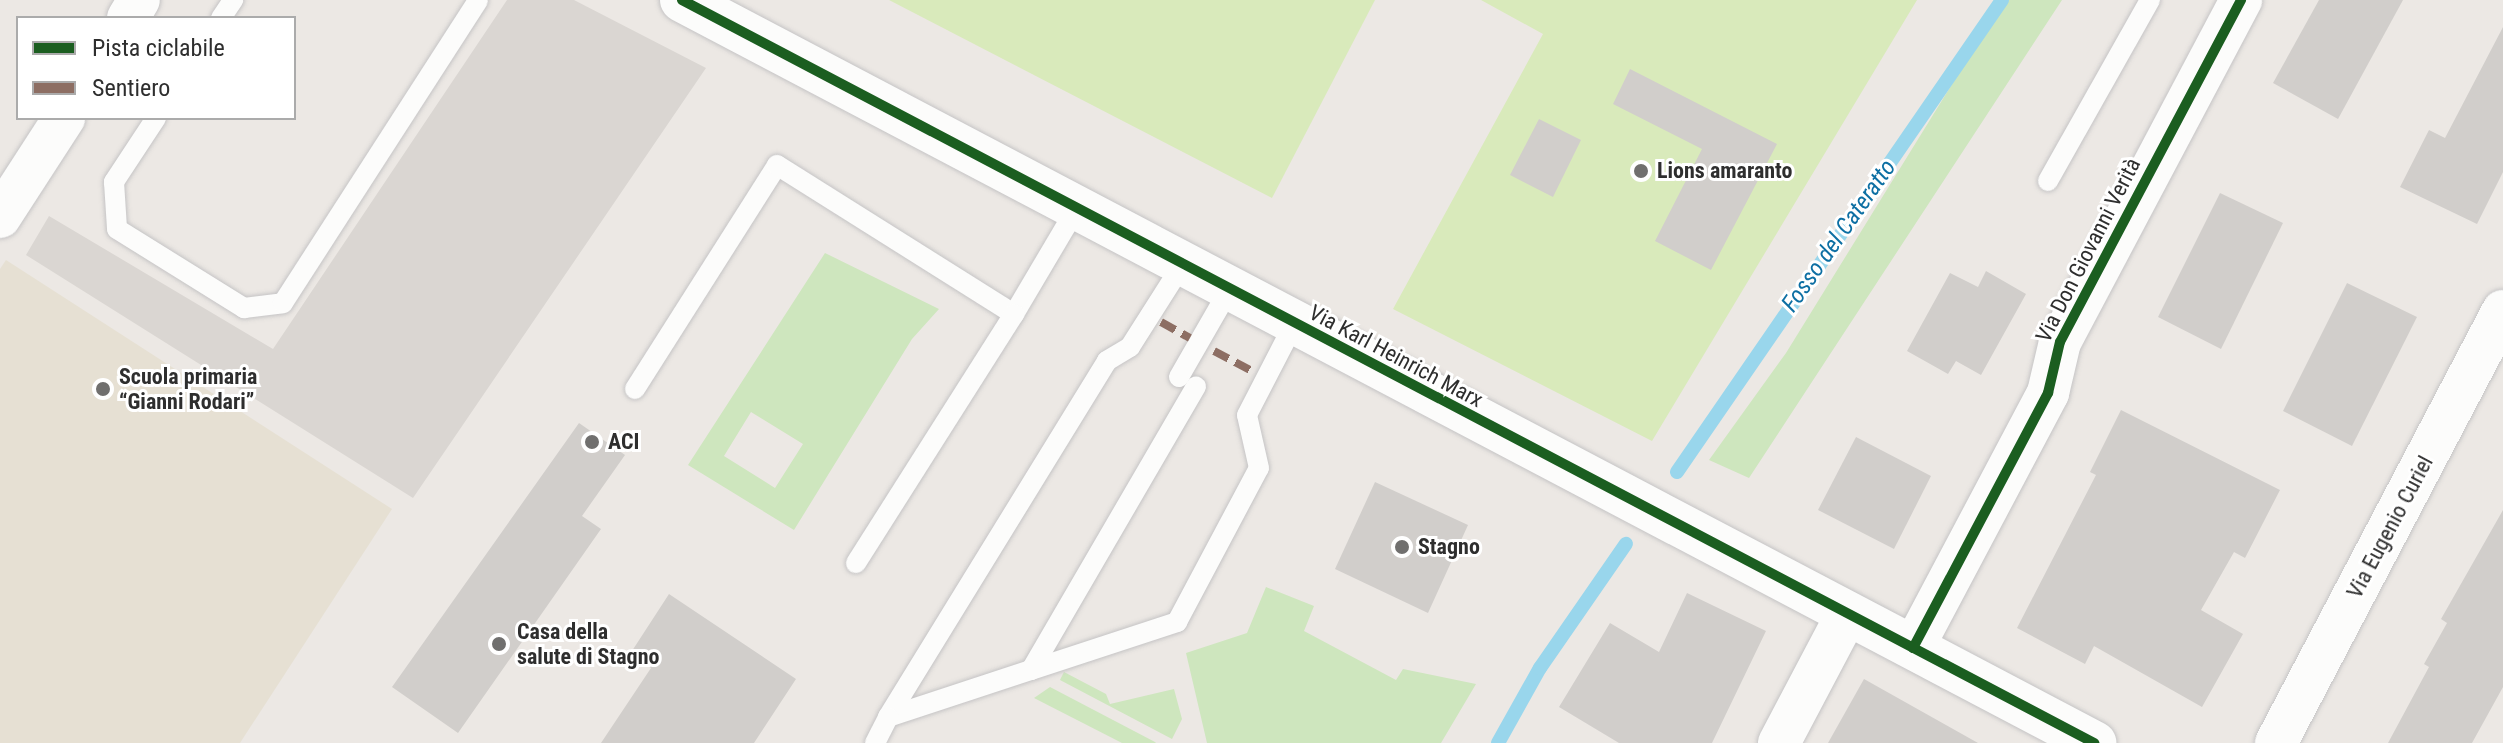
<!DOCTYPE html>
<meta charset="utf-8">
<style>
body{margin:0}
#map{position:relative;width:2503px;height:743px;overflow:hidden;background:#ece8e4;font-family:"Roboto Condensed",sans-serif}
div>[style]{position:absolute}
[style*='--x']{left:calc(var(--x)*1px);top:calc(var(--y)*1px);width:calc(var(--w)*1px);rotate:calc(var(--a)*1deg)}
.education>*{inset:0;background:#e6e0d3}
.green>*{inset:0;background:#cee6be}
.pitch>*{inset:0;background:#d9eabb}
.plaza>*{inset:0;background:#dad6d2}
.stream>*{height:14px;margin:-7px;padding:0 7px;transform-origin:7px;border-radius:7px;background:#99d6ec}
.building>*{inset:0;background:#d1cecb}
.roads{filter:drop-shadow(0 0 2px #c5c4c5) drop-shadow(0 0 2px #c5c4c5)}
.lane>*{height:20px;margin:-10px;padding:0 10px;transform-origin:10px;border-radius:10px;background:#fcfcfb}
.street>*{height:42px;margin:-21px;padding:0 21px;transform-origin:21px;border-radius:21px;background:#fcfcfb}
.secondary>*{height:44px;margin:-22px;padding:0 22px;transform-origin:22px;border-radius:22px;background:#fcfcfb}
.quiet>*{height:8px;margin-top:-4px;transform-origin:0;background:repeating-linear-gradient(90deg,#8d6e63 0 16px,transparent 0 24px)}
.cycleway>*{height:10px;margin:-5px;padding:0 5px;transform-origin:5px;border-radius:5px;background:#1b5e20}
.dots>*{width:22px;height:22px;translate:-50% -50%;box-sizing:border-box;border:4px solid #fff;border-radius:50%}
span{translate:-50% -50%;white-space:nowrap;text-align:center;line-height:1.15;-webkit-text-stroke:6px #fff;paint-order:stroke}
.poi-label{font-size:22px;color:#2e2e2e;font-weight:700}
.left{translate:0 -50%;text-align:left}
.street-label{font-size:22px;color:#2e2e2e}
.water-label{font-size:24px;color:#0d6fa3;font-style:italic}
.legend{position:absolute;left:16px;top:16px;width:280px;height:104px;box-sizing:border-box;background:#fff;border:2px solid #ababab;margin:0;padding:10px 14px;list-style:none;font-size:24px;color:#2e2e2e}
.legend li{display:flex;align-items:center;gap:16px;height:40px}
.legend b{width:40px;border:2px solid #ababab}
</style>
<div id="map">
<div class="education">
<i style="clip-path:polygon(6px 260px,392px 509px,240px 743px,0 743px,0 269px)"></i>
</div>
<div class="green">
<i style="clip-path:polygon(2004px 0,2062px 0,1749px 478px,1709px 460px,1786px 353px)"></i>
<i style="clip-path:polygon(evenodd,825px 253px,939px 309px,912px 339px,794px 530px,688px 465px,825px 253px,751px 412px,803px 444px,775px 488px,724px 456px,751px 412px)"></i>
<i style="clip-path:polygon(1266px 587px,1314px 606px,1304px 631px,1396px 680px,1403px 669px,1476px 684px,1441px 743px,1207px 743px,1186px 653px,1247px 633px)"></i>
<i style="clip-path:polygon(1064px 672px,1106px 694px,1110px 704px,1174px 689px,1182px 719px,1172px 739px,1060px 680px)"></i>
<i style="clip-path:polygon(1050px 687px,1155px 742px,1156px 743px,1122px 743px,1034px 698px)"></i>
</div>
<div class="pitch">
<i style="clip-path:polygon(889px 0,1375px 0,1272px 198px)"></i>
<i style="clip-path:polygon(1481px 0,1917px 0,1652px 441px,1393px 309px,1543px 34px)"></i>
</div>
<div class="plaza">
<i style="clip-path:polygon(507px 0,574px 0,706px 68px,413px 498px,26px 255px,49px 216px,273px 349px)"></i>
</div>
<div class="stream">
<i style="--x:1677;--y:472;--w:573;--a:-55.45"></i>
<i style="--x:1498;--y:743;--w:86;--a:-60.8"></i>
<i style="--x:1540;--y:668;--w:151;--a:-55.3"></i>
</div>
<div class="building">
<i style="clip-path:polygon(2319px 0,2403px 0,2338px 119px,2273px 83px)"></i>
<i style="clip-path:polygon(2503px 27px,2503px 172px,2477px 224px,2400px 187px,2429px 130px,2445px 138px)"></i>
<i style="clip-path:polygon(1630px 69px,1777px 144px,1711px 270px,1655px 241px,1702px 149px,1613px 104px)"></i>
<i style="clip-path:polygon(1539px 119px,1581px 140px,1553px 197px,1510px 175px)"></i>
<i style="clip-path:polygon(2220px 193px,2283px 223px,2221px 349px,2158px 317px)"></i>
<i style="clip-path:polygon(1986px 271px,2026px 294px,1981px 375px,1956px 361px,1948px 374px,1907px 351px,1950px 273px,1978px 287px)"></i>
<i style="clip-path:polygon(2347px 283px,2417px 317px,2352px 446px,2283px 411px)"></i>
<i style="clip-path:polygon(2121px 410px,2280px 490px,2245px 558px,2234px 552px,2201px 610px,2243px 634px,2202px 707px,2094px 646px,2085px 664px,2017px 628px,2096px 475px,2090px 472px)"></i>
<i style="clip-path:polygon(579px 423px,625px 455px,582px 516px,601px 529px,458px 733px,392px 687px)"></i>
<i style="clip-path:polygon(1856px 437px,1931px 476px,1894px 549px,1818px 510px)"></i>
<i style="clip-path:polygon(1375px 482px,1468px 525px,1428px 613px,1335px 569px)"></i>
<i style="clip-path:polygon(2503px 510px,2503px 687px,2472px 743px,2388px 743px,2429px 667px,2424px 664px,2447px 623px,2441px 619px)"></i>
<i style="clip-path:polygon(1687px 593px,1766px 631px,1712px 743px,1619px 743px,1559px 707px,1610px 623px,1659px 652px)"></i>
<i style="clip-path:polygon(669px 594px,796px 679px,754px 743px,601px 743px,651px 668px,630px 654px)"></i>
<i style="clip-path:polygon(1864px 679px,1978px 743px,1828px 743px)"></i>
</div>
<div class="roads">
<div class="lane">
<i style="--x:221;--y:18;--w:22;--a:-56"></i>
<i style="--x:156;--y:118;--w:77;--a:123.3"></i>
<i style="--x:114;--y:182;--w:47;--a:86.3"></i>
<i style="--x:117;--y:229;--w:150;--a:31.9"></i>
<i style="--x:244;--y:308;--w:39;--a:-7"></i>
<i style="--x:283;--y:303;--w:360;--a:-57.2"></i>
<i style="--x:2048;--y:181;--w:208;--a:-60.6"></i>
<i style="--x:1182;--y:265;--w:97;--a:122.4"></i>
<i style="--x:1130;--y:347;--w:27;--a:149"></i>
<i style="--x:1107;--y:361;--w:418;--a:121.6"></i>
<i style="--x:888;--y:717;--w:151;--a:-18.2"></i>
<i style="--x:1031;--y:670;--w:328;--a:-59.8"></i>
<i style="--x:1014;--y:314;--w:122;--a:-59.4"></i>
<i style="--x:1179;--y:377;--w:100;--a:-60.1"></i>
<i style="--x:635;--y:389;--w:265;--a:-57.6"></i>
<i style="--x:777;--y:165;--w:280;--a:32.2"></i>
<i style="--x:1014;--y:314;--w:295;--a:122.4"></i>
<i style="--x:1031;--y:670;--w:154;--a:-18.2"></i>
<i style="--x:1177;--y:622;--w:174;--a:-62"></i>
<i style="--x:1259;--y:468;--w:54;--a:-102.8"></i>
<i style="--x:1247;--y:415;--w:102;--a:-62.7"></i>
<i style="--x:875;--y:743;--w:29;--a:-63"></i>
</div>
<div class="street">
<i style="--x:128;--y:18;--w:21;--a:-59"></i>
<i style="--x:0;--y:217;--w:118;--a:-57.1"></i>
<i style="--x:1913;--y:648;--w:289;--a:-62.1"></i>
<i style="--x:2048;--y:393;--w:52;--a:-76.8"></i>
<i style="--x:2060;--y:342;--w:387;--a:-62.1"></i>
<i style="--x:1779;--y:743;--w:146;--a:-62.2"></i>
<i style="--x:2276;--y:743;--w:488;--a:-62.3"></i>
</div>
<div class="secondary">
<i style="--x:682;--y:0;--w:1596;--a:27.75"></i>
</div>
</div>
<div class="quiet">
<i style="--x:1161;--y:322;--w:33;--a:29"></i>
<i style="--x:1214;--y:351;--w:45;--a:27.7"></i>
</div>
<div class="cycleway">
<i style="--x:682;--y:0;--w:1596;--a:27.75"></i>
<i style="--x:1913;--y:648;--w:289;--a:-62.1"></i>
<i style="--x:2048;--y:393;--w:52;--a:-76.8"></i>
<i style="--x:2060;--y:342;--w:387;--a:-62.1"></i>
</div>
<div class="dots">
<i style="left:1641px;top:171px;background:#706f6e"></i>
<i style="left:103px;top:389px;background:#706f6e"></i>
<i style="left:592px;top:442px;background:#706f6e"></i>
<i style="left:1402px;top:547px;background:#706f6e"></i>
<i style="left:499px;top:644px;background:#706f6e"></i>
</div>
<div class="poi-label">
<span class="left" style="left:1657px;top:171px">Lions amaranto</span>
<span class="left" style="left:119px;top:389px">Scuola primaria<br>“Gianni Rodari”</span>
<span class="left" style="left:608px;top:442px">ACI</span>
<span class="left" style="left:1418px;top:547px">Stagno</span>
<span class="left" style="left:517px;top:644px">Casa della<br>salute di Stagno</span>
</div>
<div class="street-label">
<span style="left:2088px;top:250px;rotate:-63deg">Via Don Giovanni Verità</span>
<span style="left:1396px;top:356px;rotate:28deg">Via Karl Heinrich Marx</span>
<span style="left:2390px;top:527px;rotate:-62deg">Via Eugenio Curiel</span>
</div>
<div class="water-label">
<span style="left:1839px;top:236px;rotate:-55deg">Fosso del Cateratto</span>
</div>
<ul class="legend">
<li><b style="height:10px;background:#1b5e20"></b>Pista ciclabile</li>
<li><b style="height:10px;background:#8d6e63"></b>Sentiero</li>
</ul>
</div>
